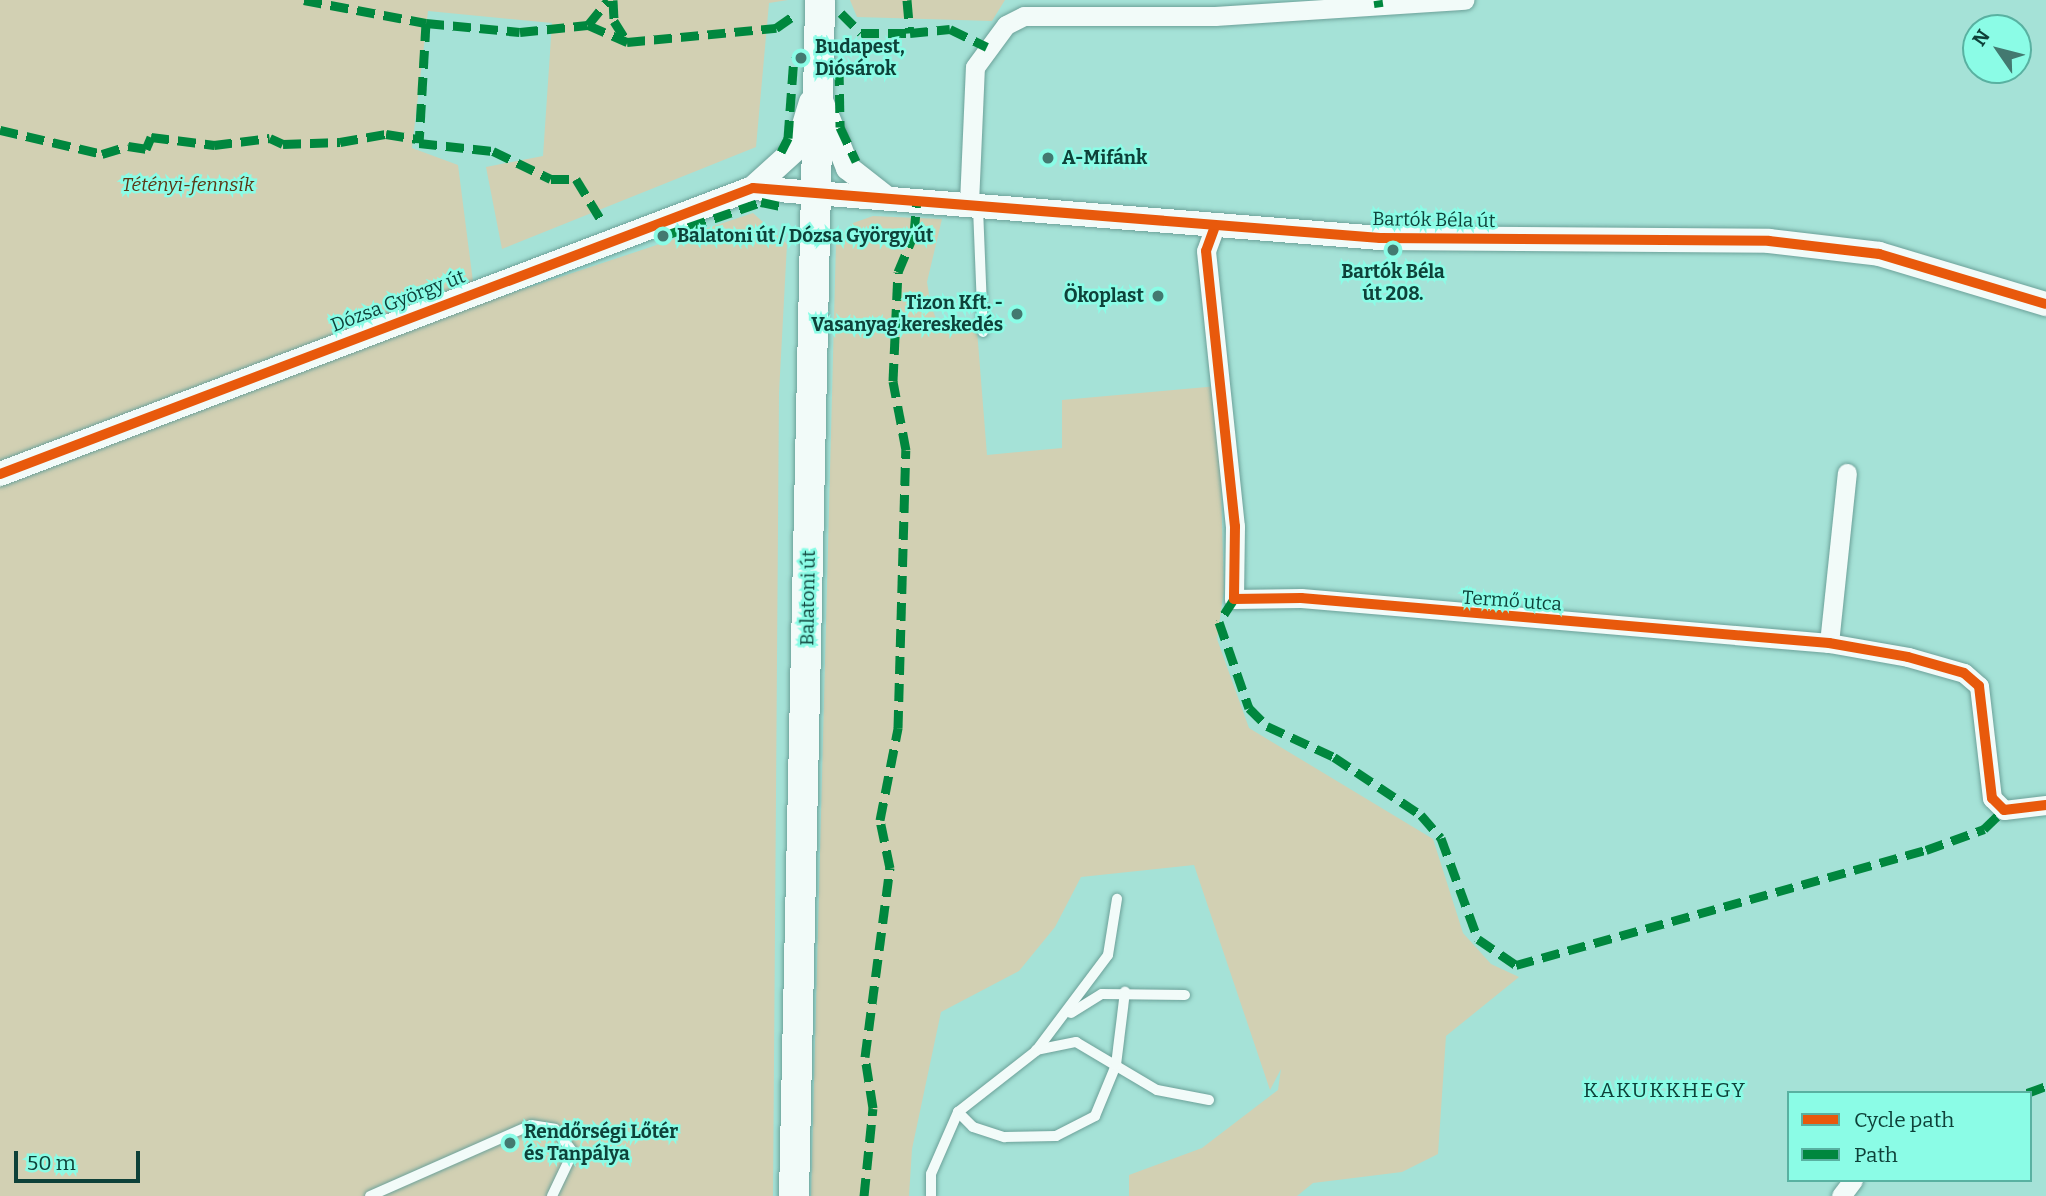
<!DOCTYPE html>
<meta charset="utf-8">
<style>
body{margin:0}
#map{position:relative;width:2046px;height:1196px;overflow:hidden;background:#a5e2d7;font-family:Bitter,serif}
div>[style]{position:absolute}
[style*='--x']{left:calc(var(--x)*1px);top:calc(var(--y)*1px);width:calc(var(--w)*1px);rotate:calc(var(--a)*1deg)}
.green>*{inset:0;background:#d2d0b3}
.roads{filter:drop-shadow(0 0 2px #6ca199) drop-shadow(0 0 2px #6ca199)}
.service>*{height:10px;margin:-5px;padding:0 5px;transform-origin:5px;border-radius:5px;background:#f2fbf9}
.minor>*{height:19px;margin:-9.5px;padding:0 9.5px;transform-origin:9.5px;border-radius:9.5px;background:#f2fbf9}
.tertiary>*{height:24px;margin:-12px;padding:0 12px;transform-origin:12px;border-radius:12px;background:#f2fbf9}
.primary>*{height:30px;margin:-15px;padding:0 15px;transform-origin:15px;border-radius:15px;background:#f2fbf9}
.quiet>*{height:9px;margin-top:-4.5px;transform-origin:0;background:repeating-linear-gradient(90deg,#00873e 0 18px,transparent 0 27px)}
.cycleway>*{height:10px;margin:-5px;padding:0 5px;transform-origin:5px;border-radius:5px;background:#e8590c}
.dots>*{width:19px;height:19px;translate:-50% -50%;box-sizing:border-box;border:4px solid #8bfce6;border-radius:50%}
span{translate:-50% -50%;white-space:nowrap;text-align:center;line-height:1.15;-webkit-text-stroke:5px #8bfce6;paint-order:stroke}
.poi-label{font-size:19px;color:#0e4139;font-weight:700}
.left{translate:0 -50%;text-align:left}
.right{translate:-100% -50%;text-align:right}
.park-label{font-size:19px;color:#5c3614;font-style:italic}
.street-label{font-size:19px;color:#0e4139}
.neighbourhood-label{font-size:21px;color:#0e4139;letter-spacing:2px}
.legend{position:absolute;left:1787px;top:1091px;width:245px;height:91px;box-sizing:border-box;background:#8bfce6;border:2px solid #59b1a1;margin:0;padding:9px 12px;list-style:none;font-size:21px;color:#0e4139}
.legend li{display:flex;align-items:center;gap:14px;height:35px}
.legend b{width:35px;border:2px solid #59b1a1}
.north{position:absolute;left:1962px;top:14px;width:70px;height:70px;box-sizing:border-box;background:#8bfce6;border:2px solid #59b1a1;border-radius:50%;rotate:305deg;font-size:19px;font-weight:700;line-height:28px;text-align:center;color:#0e4139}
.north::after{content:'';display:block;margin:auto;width:24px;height:32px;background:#437970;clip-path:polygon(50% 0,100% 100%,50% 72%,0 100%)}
.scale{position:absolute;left:14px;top:1151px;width:126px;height:32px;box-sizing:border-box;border:4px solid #0e4139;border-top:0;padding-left:9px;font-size:21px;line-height:24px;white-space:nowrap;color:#0e4139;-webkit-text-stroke:5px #8bfce6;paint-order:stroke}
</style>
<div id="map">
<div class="green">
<i style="clip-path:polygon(0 0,788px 0,769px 3px,756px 147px,502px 249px,486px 167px,543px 156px,552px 23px,428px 11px,412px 148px,458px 165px,476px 305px,753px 213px,787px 244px,779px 393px,773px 1196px,0 1196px)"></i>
<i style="clip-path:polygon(850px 0,1005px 0,992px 21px,857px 17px)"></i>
<i style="clip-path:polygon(873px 216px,942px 219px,927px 282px,931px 306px,939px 326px,977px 330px,987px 455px,1062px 448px,1062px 400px,1218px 386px,1224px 590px,1217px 639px,1249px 728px,1433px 839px,1463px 933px,1491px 964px,1519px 977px,1446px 1036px,1438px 1154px,1402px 1172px,1313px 1183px,1297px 1196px,1129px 1196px,1129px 1175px,1202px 1148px,1278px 1090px,1281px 1069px,1270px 1090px,1194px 865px,1081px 877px,1055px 927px,1019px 971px,941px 1012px,912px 1149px,909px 1196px,811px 1196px,836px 242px,853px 223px)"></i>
</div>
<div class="roads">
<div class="service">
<i style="--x:978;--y:208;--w:124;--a:87.7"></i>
<i style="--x:1071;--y:1013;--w:36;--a:-32"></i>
<i style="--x:1102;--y:994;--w:83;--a:0.7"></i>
<i style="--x:1036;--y:1050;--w:41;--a:-11.3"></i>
<i style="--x:1076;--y:1042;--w:94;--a:30.7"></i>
<i style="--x:1157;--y:1090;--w:53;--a:10.9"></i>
<i style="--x:958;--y:1112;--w:21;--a:45"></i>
<i style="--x:973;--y:1127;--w:33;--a:18"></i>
<i style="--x:1004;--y:1137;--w:52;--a:-1.1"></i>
<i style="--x:1056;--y:1136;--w:44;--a:-27.1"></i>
<i style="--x:1095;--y:1116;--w:55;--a:-67.6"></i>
<i style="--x:1116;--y:1065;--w:74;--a:-83"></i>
<i style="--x:370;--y:1196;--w:176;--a:-23.8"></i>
<i style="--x:531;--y:1125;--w:24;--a:9"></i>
<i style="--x:555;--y:1129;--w:29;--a:52"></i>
<i style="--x:573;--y:1152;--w:49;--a:115.5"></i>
<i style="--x:931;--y:1196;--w:22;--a:-90"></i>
<i style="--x:931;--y:1174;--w:68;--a:-66.5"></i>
<i style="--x:958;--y:1112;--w:99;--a:-38"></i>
<i style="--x:1036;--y:1051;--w:120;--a:-53.1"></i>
<i style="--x:1108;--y:955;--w:57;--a:-80.9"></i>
</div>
<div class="minor">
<i style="--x:969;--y:203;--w:136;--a:-87.5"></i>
<i style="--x:975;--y:67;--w:52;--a:-53.6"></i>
<i style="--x:1006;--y:25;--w:20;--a:-27"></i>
<i style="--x:1024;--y:16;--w:191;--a:0"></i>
<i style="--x:1215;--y:16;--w:250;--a:-3.7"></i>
<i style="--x:1214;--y:229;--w:23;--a:110"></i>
<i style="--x:1206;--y:251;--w:277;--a:84"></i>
<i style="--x:1235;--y:526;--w:73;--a:90.8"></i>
<i style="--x:1234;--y:599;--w:67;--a:-0.9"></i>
<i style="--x:1301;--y:598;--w:530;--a:4.87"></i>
<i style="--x:1829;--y:643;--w:80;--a:10"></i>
<i style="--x:1908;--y:657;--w:58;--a:15.9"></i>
<i style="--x:1964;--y:673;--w:20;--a:41"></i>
<i style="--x:1979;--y:686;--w:113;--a:83.4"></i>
<i style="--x:1992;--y:798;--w:17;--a:45"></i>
<i style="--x:2004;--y:810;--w:42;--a:-6.8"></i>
<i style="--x:1829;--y:643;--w:171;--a:-84"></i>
<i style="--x:1841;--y:1196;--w:20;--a:-53"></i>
</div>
<div class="tertiary">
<i style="--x:822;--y:103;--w:70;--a:68.2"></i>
<i style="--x:848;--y:168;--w:47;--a:38.1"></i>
<i style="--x:753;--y:188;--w:59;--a:-42.3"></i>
<i style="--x:797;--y:148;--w:48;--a:-73.1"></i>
<i style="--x:0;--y:474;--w:805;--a:-20.8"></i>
<i style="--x:753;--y:188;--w:629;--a:4.56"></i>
<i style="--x:1380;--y:238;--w:389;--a:0.4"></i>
<i style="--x:1769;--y:241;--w:111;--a:6.7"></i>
<i style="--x:1879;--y:254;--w:174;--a:16.7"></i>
</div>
<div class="primary">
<i style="--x:794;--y:1196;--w:1196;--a:-88.75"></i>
</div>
</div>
<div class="quiet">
<i style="--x:304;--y:0;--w:124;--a:10.7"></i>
<i style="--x:426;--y:23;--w:94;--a:5.5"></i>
<i style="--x:520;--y:32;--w:68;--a:-5.9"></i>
<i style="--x:588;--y:25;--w:32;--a:-51"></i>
<i style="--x:613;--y:0;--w:21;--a:87"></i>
<i style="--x:614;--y:21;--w:25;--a:58"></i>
<i style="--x:907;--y:0;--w:33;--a:85"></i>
<i style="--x:910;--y:33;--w:40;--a:-5.7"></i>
<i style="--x:950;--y:29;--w:41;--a:25.9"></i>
<i style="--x:1378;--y:0;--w:7;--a:82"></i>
<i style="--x:841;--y:13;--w:28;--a:45"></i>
<i style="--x:861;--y:33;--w:49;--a:0"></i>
<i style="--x:426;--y:23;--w:120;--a:93.3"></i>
<i style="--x:419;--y:143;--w:74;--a:6.2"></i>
<i style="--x:493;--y:151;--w:64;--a:25.8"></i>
<i style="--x:551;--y:179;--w:25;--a:0"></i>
<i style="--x:576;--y:179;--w:52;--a:58.5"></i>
<i style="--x:588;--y:25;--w:43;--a:23.6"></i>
<i style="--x:627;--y:42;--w:150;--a:-5.4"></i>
<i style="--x:776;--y:28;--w:24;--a:-35"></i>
<i style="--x:839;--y:67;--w:60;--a:89"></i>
<i style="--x:840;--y:127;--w:38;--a:65"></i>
<i style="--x:0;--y:130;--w:105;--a:13.2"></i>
<i style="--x:102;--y:154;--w:27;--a:-17"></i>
<i style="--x:128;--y:146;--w:18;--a:9"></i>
<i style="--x:146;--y:149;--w:13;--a:-67"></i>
<i style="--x:151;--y:137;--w:64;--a:7.2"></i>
<i style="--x:214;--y:145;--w:56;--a:-7.1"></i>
<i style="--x:270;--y:138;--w:14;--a:25"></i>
<i style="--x:283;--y:144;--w:57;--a:-2"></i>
<i style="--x:340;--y:142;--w:47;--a:-9.9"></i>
<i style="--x:386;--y:134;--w:30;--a:9"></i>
<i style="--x:781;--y:152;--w:16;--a:-63"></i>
<i style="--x:788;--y:138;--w:81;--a:-85.8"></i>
<i style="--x:663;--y:236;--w:104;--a:-19.1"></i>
<i style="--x:761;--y:202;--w:19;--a:12"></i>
<i style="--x:1234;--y:599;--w:27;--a:123"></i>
<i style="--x:1219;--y:622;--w:91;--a:70.8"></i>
<i style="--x:1249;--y:708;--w:25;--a:45"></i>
<i style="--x:1267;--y:726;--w:74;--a:24.8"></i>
<i style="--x:1334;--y:757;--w:105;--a:33.7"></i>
<i style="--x:1421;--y:815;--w:30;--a:49"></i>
<i style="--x:1441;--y:838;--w:108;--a:69.9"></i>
<i style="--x:1478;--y:939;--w:46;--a:34.4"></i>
<i style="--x:1516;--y:965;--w:426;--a:-15.7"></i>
<i style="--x:1926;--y:850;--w:62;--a:-19.9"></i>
<i style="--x:1984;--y:829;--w:28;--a:-44"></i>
<i style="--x:2027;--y:1093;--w:20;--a:-20"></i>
<i style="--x:864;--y:1196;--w:88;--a:-84.2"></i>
<i style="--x:873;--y:1108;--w:52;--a:-98.9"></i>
<i style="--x:865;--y:1057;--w:191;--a:-82.5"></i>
<i style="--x:890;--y:868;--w:49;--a:-101.8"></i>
<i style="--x:880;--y:820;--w:94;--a:-78.9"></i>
<i style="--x:898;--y:728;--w:278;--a:-88.4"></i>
<i style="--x:906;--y:450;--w:70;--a:-100.7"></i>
<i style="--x:893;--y:381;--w:109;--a:-87.4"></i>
<i style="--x:898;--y:272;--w:41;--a:-67.2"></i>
<i style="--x:914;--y:234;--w:34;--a:-85"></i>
</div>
<div class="cycleway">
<i style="--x:1214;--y:229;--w:23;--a:110"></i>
<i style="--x:1206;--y:251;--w:277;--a:84"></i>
<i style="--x:1235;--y:526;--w:73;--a:90.8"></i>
<i style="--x:1234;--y:599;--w:67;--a:-0.9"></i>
<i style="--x:1301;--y:598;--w:530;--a:4.87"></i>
<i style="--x:1829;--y:643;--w:80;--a:10"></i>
<i style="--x:1908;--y:657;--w:58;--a:15.9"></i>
<i style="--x:1964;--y:673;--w:20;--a:41"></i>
<i style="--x:1979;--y:686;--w:113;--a:83.4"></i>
<i style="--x:1992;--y:798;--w:17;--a:45"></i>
<i style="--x:2004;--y:810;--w:42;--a:-6.8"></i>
<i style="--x:0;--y:474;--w:805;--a:-20.8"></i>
<i style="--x:753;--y:188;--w:629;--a:4.56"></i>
<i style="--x:1380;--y:238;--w:389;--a:0.4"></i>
<i style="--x:1769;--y:241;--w:111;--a:6.7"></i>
<i style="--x:1879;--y:254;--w:174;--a:16.7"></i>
</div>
<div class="dots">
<i style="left:801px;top:58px;background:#437970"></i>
<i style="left:1048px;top:158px;background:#437970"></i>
<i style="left:663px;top:236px;background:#437970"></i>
<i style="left:1393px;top:250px;background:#437970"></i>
<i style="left:1158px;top:296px;background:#437970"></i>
<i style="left:1017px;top:314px;background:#437970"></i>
<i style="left:510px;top:1143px;background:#437970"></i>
</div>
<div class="poi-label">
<span class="left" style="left:815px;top:58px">Budapest,<br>Diósárok</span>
<span class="left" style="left:1062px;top:158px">A-Mifánk</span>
<span class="left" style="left:677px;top:236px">Balatoni út / Dózsa György út</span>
<span style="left:1393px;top:283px">Bartók Béla<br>út 208.</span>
<span class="right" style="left:1144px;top:296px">Ökoplast</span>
<span class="right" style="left:1003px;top:314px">Tizon Kft. -<br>Vasanyag kereskedés</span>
<span class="left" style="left:524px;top:1143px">Rendőrségi Lőtér<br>és Tanpálya</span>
</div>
<div class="park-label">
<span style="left:188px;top:185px">Tétényi-fennsík</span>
</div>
<div class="street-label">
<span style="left:1434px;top:220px;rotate:1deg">Bartók Béla út</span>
<span style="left:398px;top:301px;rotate:-21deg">Dózsa György út</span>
<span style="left:808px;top:598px;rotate:-89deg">Balatoni út</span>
<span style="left:1512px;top:601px;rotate:4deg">Termő utca</span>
</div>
<div class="neighbourhood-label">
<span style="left:1665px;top:1090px">KAKUKKHEGY</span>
</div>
<ul class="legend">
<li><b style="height:9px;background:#e8590c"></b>Cycle path</li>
<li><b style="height:9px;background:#00873e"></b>Path</li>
</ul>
<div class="north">N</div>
<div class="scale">50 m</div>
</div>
